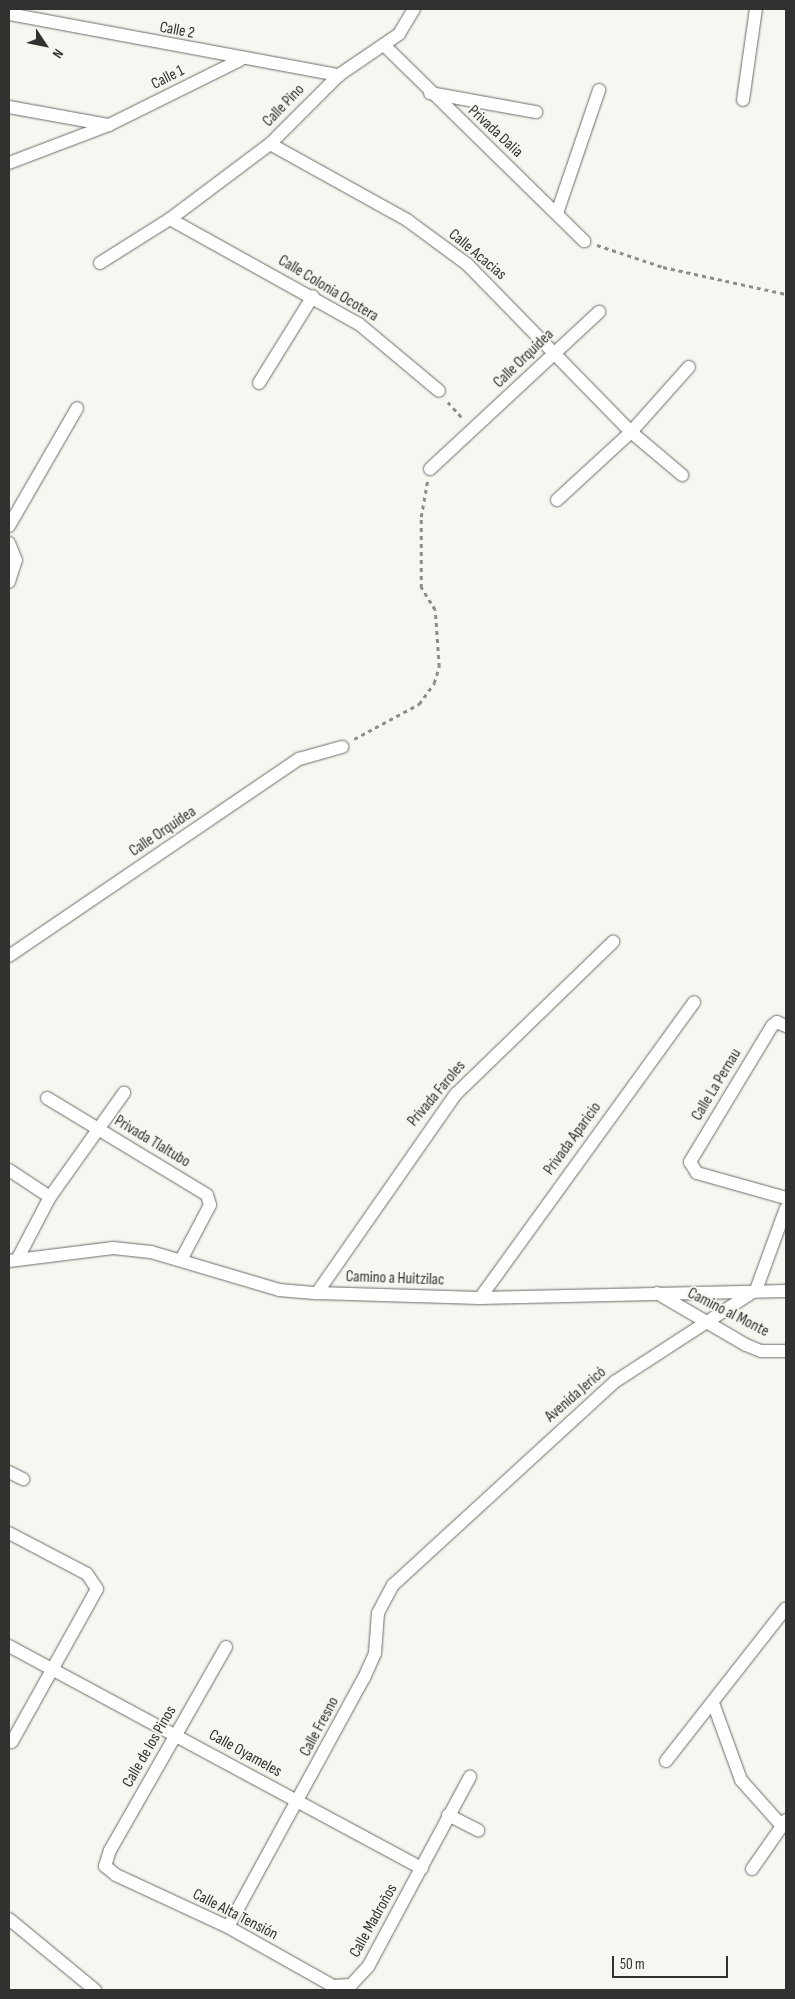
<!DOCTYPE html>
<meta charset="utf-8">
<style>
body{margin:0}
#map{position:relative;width:795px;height:1999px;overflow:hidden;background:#f7f7f2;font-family:"Sofia Sans Condensed",sans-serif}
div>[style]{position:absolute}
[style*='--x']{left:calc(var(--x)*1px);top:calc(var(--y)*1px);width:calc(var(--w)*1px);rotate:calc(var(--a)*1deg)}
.path>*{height:2.5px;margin-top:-1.25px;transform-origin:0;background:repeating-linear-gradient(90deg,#8d8d89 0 4px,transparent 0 8px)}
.roads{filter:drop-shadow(0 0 1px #6c6b68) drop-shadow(0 0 1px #6c6b68)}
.minor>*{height:12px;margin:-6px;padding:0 6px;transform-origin:6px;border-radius:6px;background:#fff}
span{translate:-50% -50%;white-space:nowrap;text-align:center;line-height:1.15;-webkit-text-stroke:4px #f7f7f2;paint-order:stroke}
.street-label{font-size:16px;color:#31312f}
.frame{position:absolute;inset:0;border:10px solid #31312f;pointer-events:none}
.north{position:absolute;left:20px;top:20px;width:50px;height:50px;-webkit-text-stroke:4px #f7f7f2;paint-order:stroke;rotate:124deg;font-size:14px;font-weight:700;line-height:20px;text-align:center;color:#31312f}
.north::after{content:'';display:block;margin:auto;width:18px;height:22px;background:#31312f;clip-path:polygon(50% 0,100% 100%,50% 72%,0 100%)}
.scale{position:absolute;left:612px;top:1956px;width:116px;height:22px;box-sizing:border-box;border:2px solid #31312f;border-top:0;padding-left:6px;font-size:15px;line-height:18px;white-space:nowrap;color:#31312f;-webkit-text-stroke:4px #f7f7f2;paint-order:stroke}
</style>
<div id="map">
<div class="path">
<i style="--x:597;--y:245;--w:70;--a:18.4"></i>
<i style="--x:663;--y:267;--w:126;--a:12.4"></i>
<i style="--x:448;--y:402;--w:24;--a:48"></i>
<i style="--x:354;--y:739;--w:74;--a:-28.3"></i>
<i style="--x:419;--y:704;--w:26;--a:-54"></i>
<i style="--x:434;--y:683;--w:17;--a:-73"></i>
<i style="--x:439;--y:667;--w:57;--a:-94"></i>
<i style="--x:435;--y:610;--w:26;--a:-122"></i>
<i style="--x:421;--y:588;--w:71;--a:-90"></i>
<i style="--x:421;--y:517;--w:36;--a:-80"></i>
</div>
<div class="roads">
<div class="minor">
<i style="--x:9;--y:14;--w:336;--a:10.5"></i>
<i style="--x:385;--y:46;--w:279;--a:44.4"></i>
<i style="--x:430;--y:93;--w:108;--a:10.2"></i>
<i style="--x:743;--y:100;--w:92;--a:-81.9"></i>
<i style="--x:9;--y:107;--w:102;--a:10.2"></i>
<i style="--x:270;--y:144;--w:157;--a:29"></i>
<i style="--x:407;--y:220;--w:74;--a:36.3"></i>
<i style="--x:467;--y:264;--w:235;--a:45.7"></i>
<i style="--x:631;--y:432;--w:67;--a:40.1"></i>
<i style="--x:9;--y:163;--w:107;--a:-20.8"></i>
<i style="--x:109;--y:125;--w:146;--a:-26.4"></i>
<i style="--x:557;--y:213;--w:130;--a:-71.1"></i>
<i style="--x:170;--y:219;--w:216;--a:29.1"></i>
<i style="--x:359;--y:324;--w:104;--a:39.9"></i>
<i style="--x:100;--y:263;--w:83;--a:-32.2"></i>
<i style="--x:170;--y:219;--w:125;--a:-36.9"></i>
<i style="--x:270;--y:144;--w:98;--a:-45"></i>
<i style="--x:339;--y:75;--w:73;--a:-34.3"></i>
<i style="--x:399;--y:34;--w:29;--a:-59"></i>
<i style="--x:259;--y:383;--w:102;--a:-58.2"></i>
<i style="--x:430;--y:469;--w:231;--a:-42.9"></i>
<i style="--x:557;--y:500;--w:100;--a:-42.6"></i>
<i style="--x:631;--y:432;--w:87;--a:-48.3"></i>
<i style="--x:9;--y:526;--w:136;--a:-60"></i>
<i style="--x:9;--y:543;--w:18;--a:68"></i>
<i style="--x:16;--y:560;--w:23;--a:108"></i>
<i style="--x:9;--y:956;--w:351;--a:-34.2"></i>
<i style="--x:299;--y:759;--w:45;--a:-15.6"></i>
<i style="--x:786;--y:1026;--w:10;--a:-156"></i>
<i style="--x:777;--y:1022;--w:6;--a:141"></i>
<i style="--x:772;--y:1026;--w:159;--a:121.1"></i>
<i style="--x:690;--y:1162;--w:13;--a:58"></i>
<i style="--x:697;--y:1173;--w:92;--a:15.7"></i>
<i style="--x:47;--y:1098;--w:187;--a:31.2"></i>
<i style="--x:207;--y:1195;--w:10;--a:73"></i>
<i style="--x:210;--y:1205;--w:62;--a:117.8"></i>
<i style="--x:9;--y:1170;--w:49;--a:33.4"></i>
<i style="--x:17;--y:1260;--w:71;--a:-62.4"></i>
<i style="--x:50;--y:1197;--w:128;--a:-54.6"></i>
<i style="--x:9;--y:1261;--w:105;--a:-7.1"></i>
<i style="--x:113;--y:1248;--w:38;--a:6"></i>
<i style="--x:151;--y:1252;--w:134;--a:16.5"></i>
<i style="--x:279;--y:1290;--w:38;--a:5"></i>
<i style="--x:317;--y:1293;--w:163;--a:1.8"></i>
<i style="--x:480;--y:1298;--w:306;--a:-1.3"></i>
<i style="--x:317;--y:1293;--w:243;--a:-55.1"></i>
<i style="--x:456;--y:1094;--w:219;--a:-44.1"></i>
<i style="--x:657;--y:1293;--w:103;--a:30.3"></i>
<i style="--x:746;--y:1345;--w:16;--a:22"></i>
<i style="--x:761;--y:1351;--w:25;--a:0"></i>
<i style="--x:480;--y:1298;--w:365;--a:-54.1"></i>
<i style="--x:9;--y:1472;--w:16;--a:27"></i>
<i style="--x:9;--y:1533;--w:88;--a:27.7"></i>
<i style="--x:87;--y:1574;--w:18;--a:56"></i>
<i style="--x:97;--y:1589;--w:175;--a:119.1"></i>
<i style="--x:9;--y:1646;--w:469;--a:28.3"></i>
<i style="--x:226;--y:1647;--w:234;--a:119.7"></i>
<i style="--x:110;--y:1850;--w:17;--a:107"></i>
<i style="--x:105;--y:1866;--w:14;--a:39"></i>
<i style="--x:116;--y:1875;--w:123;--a:24.9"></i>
<i style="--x:228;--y:1927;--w:120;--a:29.3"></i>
<i style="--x:333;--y:1986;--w:18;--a:-3"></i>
<i style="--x:351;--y:1985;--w:25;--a:-47"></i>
<i style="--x:368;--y:1967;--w:216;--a:-61.8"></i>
<i style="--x:713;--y:1703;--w:82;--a:70"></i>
<i style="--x:741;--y:1780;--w:62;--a:48.3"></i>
<i style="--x:782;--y:1826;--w:7;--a:-56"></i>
<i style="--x:666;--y:1761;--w:194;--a:-51.9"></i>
<i style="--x:448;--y:1815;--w:34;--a:27"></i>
<i style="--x:752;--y:1869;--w:52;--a:-55.1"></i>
<i style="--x:9;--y:1919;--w:112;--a:39.5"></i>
<i style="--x:228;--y:1927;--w:284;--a:-61.4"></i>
<i style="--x:364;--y:1678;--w:27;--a:-66"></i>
<i style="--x:375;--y:1653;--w:40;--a:-85.7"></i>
<i style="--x:378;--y:1613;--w:32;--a:-62"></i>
<i style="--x:393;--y:1585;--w:302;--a:-42.5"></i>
<i style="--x:616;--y:1381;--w:167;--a:-33"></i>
<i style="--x:756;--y:1290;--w:87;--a:-69.9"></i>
</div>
</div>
<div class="street-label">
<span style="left:177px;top:31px;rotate:11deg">Calle 2</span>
<span style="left:168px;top:78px;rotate:-27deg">Calle 1</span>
<span style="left:284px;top:106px;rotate:-46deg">Calle Pino</span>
<span style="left:495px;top:132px;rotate:43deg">Privada Dalia</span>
<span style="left:477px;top:255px;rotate:40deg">Calle Acacias</span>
<span style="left:328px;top:289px;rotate:31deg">Calle Colonia Ocotera</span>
<span style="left:524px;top:359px;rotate:-44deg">Calle Orquídea</span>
<span style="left:163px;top:832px;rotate:-34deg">Calle Orquídea</span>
<span style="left:717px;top:1085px;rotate:-59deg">Calle La Pernau</span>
<span style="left:437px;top:1094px;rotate:-50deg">Privada Faroles</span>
<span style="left:573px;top:1139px;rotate:-54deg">Privada Aparicio</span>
<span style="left:152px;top:1142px;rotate:31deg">Privada Tlaltubo</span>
<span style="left:395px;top:1279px;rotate:2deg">Camino a Huitzilac</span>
<span style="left:728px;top:1313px;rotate:27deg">Camino al Monte</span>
<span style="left:576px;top:1395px;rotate:-41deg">Avenida Jericó</span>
<span style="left:320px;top:1727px;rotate:-62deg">Calle Fresno</span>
<span style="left:150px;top:1747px;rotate:-60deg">Calle de los Pinos</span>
<span style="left:245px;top:1754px;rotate:29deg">Calle Oyameles</span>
<span style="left:235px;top:1915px;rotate:27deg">Calle Alta Tensión</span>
<span style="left:374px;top:1921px;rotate:-61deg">Calle Madroños</span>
</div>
<div class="frame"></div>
<div class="north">N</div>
<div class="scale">50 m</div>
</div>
